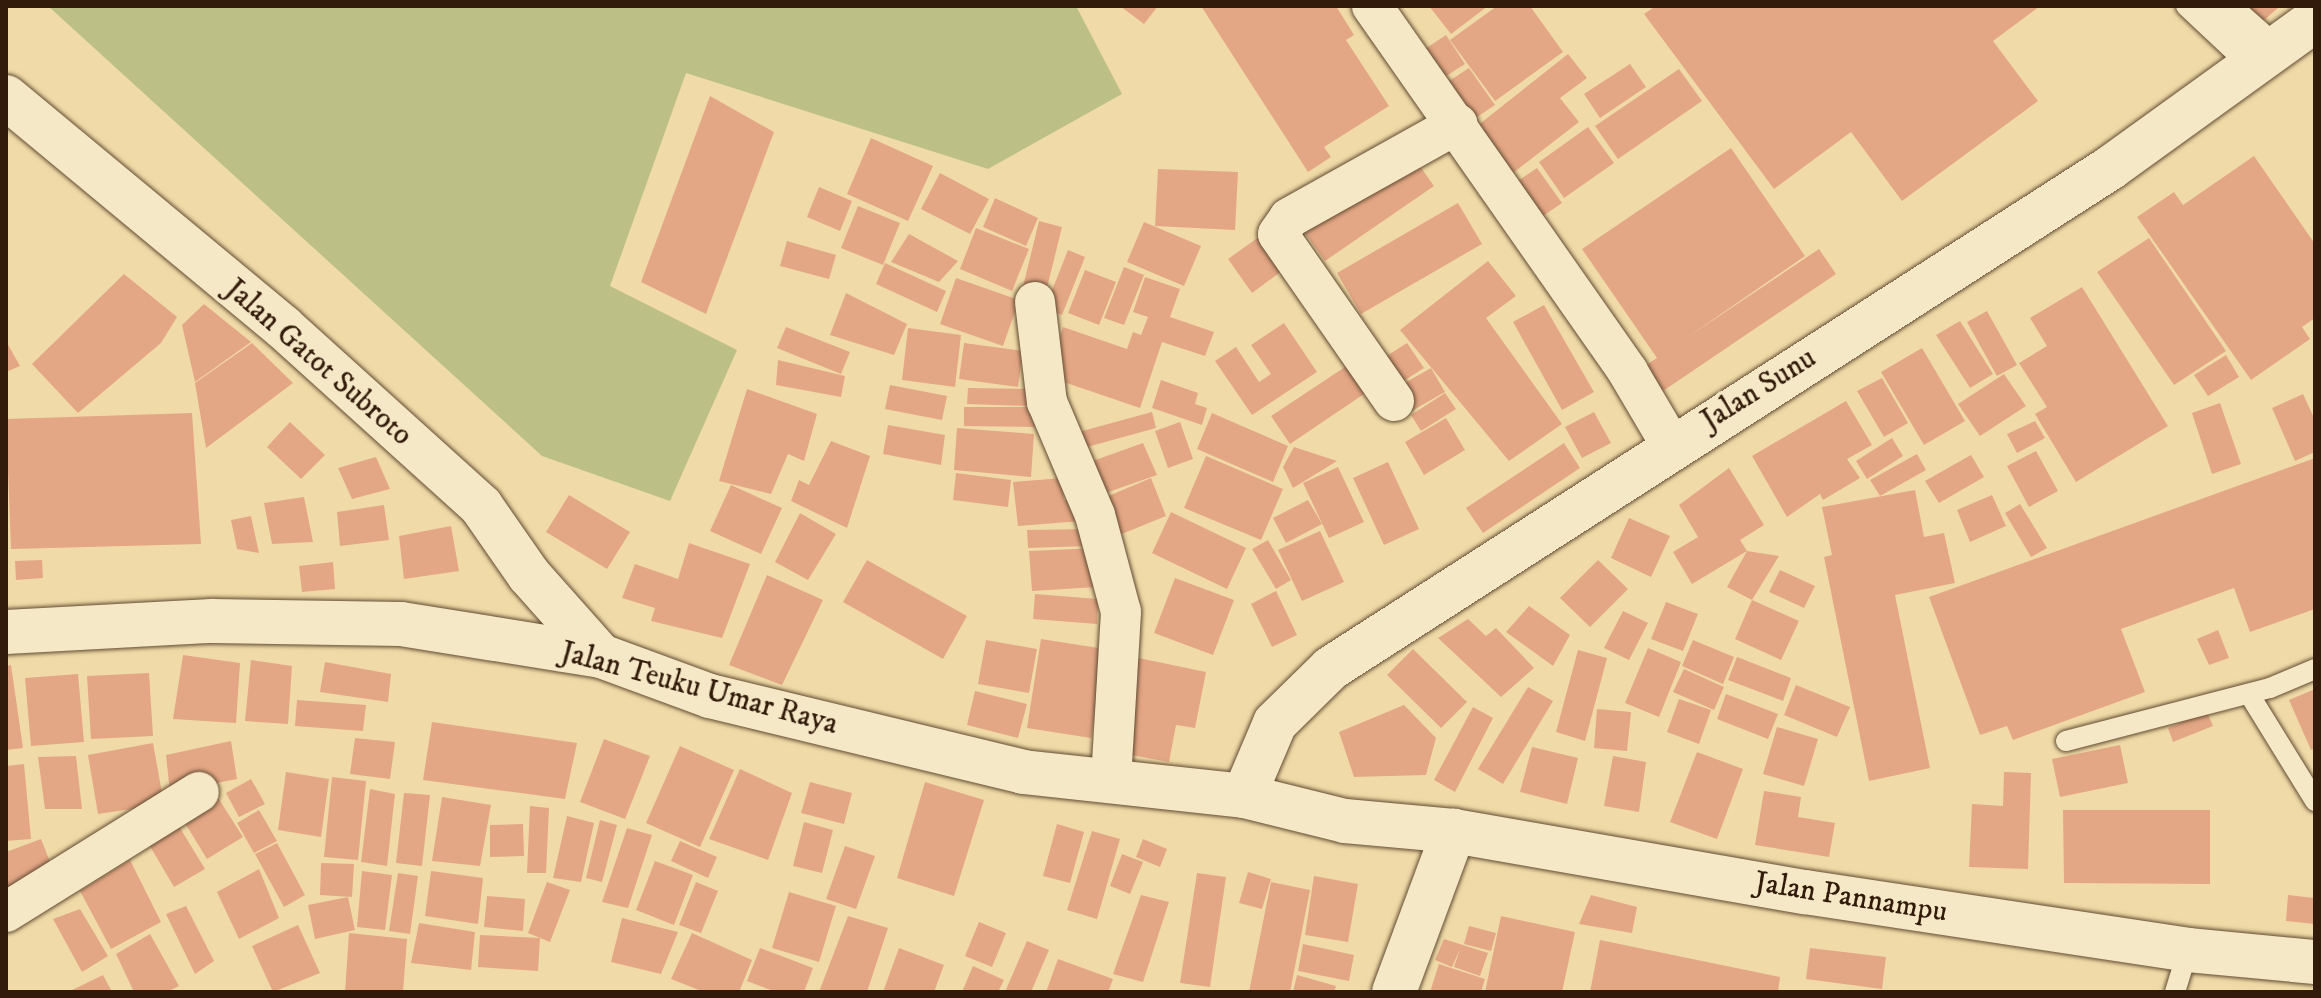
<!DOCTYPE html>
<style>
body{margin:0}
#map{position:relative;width:2321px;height:998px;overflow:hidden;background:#f0dba8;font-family:"IM FELL DW Pica",serif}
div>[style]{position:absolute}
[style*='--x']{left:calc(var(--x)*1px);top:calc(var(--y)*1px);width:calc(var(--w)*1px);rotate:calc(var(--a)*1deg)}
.green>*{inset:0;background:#bcc086}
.building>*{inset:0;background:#e4a785}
.roads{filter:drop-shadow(0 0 2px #624b32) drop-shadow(0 0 2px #624b32)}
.lane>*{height:20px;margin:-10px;padding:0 10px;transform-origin:10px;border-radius:10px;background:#f5e8c6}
.street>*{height:40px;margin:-20px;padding:0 20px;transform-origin:20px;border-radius:20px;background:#f5e8c6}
.secondary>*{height:44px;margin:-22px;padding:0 22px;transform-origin:22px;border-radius:22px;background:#f5e8c6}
span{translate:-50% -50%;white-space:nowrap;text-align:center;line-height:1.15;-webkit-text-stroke:7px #f5e8c6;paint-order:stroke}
.street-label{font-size:30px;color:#321b0a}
.frame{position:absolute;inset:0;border:8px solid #321b0a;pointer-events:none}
</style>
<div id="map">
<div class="green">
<i style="clip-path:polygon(48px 6px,1076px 6px,1122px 94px,988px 169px,686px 73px,610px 286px,737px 350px,670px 501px,542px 456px)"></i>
</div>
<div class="building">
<i style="clip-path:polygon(1120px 6px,1158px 6px,1144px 24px)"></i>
<i style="clip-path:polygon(1201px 6px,1336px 6px,1354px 35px,1346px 40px,1389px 106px,1324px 147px,1331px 157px,1308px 172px)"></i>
<i style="clip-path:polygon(1429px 6px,1488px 6px,1451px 34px)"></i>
<i style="clip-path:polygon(1497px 6px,1530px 6px,1563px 52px,1495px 101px,1450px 40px)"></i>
<i style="clip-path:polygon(1656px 6px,2040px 6px,1993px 41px,2038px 101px,1902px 201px,1851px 132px,1774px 189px,1644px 14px)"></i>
<i style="clip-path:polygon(2229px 6px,2280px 6px,2252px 31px)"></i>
<i style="clip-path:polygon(1446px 35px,1465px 64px,1443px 78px,1425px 49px)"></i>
<i style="clip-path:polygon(1568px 54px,1587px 78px,1560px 98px,1579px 122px,1509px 176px,1472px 130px)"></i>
<i style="clip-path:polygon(1630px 64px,1646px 87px,1600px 118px,1584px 94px)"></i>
<i style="clip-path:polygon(1469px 68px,1495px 105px,1474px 119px,1449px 81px)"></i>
<i style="clip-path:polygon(1679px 69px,1702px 101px,1618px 159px,1595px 126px)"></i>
<i style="clip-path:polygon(710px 96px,774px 132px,706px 314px,641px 282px)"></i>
<i style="clip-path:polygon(1588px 127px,1614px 163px,1564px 198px,1539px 162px)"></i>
<i style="clip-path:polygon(871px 138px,933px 166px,908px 221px,847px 194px)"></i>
<i style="clip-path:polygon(1731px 148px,1805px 256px,1685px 339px,1819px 249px,1836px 274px,1663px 391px,1646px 365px,1657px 358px,1582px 249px)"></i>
<i style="clip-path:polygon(1412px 155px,1434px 186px,1325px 261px,1303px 230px)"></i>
<i style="clip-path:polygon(2254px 156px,2315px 244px,2315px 318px,2302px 327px,2310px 339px,2251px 380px,2137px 217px,2174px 192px,2183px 205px)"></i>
<i style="clip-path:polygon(1537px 168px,1562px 203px,1540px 218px,1515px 183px)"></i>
<i style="clip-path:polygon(1158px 169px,1238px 172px,1235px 230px,1155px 226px)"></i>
<i style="clip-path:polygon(940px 173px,989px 199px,970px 234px,921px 209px)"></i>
<i style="clip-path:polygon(819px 187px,852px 201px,840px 231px,807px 217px)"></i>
<i style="clip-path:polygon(995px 198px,1038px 218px,1026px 246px,983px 227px)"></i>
<i style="clip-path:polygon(1458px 203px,1482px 244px,1361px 314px,1337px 273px)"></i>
<i style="clip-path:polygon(858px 206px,900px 223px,883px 265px,841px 248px)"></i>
<i style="clip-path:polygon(1039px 221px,1062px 227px,1044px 300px,1021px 295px)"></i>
<i style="clip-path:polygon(1144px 222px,1201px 246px,1184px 286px,1127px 262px)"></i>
<i style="clip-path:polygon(976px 228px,1029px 249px,1012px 291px,960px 269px)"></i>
<i style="clip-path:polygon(909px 234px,958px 261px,939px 282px,891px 262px)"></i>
<i style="clip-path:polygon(1263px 234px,1287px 267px,1252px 293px,1228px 259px)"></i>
<i style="clip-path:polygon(2149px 238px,2226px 351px,2174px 385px,2097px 272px)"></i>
<i style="clip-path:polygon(787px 241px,836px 255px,829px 279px,780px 266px)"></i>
<i style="clip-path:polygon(1068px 250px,1085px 257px,1062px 315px,1045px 308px)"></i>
<i style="clip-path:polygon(1488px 261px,1516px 296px,1486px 318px,1562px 424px,1509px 461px,1400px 330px)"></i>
<i style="clip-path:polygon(885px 263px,946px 291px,937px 312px,876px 284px)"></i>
<i style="clip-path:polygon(1124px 267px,1144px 275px,1124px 325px,1104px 318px)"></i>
<i style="clip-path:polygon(1085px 270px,1116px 282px,1099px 325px,1068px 313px)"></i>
<i style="clip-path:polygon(124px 274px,177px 317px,161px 343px,78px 413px,32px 364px)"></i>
<i style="clip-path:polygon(1145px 277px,1180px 289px,1170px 317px,1214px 332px,1205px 356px,1162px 342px,1140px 408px,1046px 376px,1063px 327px,1127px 349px,1133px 332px,1141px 335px,1148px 317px,1133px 312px)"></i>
<i style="clip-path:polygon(956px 278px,1019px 300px,1003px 346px,940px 324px)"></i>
<i style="clip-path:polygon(2082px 287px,2168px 426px,2076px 482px,2035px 414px,2047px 407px,2019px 363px,2047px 346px,2030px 318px)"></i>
<i style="clip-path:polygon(846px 293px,907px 324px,894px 355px,830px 335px)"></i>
<i style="clip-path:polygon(204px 304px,251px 342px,195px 382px,182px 325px)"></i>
<i style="clip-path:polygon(1544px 305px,1594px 392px,1562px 410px,1513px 322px)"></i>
<i style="clip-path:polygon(1987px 311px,2017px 365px,1997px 376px,1967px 322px)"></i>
<i style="clip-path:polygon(1960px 321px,1993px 374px,1970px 388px,1936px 335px)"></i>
<i style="clip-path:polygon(1284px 323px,1317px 372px,1252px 415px,1215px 361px,1236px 347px,1259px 382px,1271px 374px,1251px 345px)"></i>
<i style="clip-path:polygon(786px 327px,850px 352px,841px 374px,777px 348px)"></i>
<i style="clip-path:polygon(908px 328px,961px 335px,955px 387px,902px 380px)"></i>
<i style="clip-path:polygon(6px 341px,20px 366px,6px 372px)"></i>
<i style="clip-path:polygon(252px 343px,293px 383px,206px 448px,195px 383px)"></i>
<i style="clip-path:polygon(964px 343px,1023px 351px,1018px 387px,959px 379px)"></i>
<i style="clip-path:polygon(1407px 343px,1424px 368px,1399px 384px,1382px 359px)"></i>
<i style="clip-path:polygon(1922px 348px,1965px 421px,1924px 445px,1881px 372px)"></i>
<i style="clip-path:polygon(2226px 355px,2239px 377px,2208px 396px,2194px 375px)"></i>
<i style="clip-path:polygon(778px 360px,845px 376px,841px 397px,776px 385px)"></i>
<i style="clip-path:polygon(1348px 365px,1367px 392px,1290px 444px,1271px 416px)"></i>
<i style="clip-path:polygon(1431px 368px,1445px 392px,1408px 413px,1394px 389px)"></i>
<i style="clip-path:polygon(2004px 374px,2026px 406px,1980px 436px,1958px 404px)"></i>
<i style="clip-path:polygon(1882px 378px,1908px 423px,1884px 437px,1857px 391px)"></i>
<i style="clip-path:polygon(1161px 380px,1198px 393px,1195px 404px,1207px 408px,1202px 425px,1152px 408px)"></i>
<i style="clip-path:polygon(890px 385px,947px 396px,942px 420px,885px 409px)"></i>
<i style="clip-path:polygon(968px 388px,1028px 389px,1028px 406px,967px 404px)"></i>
<i style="clip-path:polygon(747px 389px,817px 414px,804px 461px,788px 454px,771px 494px,719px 481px)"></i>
<i style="clip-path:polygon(1445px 393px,1456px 409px,1421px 431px,1411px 415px)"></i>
<i style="clip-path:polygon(2303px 394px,2315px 420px,2315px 452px,2295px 461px,2272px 408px)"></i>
<i style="clip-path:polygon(1846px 401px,1872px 445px,1847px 459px,1860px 478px,1823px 500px,1820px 494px,1787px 517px,1752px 456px)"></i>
<i style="clip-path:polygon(2220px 403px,2241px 464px,2212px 474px,2192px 413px)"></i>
<i style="clip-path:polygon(964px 407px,1035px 407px,1035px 427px,964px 426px)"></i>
<i style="clip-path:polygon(1152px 412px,1156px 428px,1069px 452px,1064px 436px)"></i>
<i style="clip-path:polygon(1594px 412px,1611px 443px,1582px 458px,1565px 427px)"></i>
<i style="clip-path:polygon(192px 413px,201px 544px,11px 549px,6px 419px)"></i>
<i style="clip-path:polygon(1212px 413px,1288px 446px,1273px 482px,1197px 449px)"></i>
<i style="clip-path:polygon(1446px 418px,1465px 450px,1424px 475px,1405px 442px)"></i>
<i style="clip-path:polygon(2035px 421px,2045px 438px,2017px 453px,2007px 434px)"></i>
<i style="clip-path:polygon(290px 422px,325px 455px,301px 479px,267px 447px)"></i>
<i style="clip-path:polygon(1180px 422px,1193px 459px,1168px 468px,1155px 431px)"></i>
<i style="clip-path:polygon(888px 425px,945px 435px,941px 465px,883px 454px)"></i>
<i style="clip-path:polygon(957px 428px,1034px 434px,1031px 477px,954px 470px)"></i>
<i style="clip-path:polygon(1892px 438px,1903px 456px,1867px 479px,1856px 461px)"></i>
<i style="clip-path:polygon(831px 441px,870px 456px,847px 528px,791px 501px,799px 480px,809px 485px)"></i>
<i style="clip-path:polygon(1143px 443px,1157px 475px,1097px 496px,1087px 463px)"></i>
<i style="clip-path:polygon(1564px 443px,1580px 468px,1483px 533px,1466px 508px)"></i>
<i style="clip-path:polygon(1294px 447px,1337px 461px,1293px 488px,1283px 467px)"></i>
<i style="clip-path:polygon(2036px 451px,2058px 491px,2029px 507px,2007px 466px)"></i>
<i style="clip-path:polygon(1917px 454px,1926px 470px,1880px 496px,1870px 480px)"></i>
<i style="clip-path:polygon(1971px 455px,1984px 477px,1939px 503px,1925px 481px)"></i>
<i style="clip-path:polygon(1206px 456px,1283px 489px,1261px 540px,1184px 508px)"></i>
<i style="clip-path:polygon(376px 457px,390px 489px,352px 499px,338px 468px)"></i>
<i style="clip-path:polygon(2315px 458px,2315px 609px,2250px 632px,2234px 588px,2121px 629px,2145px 692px,2013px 740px,2007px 726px,1980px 735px,1929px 597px)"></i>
<i style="clip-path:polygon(1388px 462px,1419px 529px,1384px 545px,1353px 478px)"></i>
<i style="clip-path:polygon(1338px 467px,1364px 522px,1329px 538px,1303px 483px)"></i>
<i style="clip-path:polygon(1729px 468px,1764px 525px,1740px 540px,1747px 551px,1692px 584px,1673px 552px,1698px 537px,1679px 505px)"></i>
<i style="clip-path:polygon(956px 473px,1011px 480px,1008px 507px,953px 500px)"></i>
<i style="clip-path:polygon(1062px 478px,1064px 500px,1079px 498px,1081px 521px,1018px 526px,1013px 482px)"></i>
<i style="clip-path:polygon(1151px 478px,1166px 516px,1107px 540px,1092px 503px)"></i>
<i style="clip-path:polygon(731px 485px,782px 508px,761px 554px,710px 531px)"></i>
<i style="clip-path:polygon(1915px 490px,1924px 537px,1944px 533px,1955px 583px,1895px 595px,1930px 768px,1869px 781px,1824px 557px,1832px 555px,1822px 507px)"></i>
<i style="clip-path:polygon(569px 495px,630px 532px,607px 569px,546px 532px)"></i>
<i style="clip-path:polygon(1992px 495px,2006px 526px,1970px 542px,1957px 510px)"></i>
<i style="clip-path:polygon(304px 497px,313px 542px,272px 544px,264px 503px)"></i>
<i style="clip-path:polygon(1308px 500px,1322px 524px,1286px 543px,1273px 518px)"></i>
<i style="clip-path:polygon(2020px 504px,2047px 548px,2031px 557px,2005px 513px)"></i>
<i style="clip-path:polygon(384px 505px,389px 540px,340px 546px,337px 512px)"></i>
<i style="clip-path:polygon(1171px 512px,1246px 548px,1227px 589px,1152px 553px)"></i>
<i style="clip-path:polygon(800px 513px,836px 534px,808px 580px,775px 562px)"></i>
<i style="clip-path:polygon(251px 516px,259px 553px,237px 549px,231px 520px)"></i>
<i style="clip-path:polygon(1629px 518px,1670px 536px,1651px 577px,1611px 558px)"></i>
<i style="clip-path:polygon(451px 526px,459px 571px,404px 579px,399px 536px)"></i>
<i style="clip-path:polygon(1089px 529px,1090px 546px,1028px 548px,1027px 530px)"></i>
<i style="clip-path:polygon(1320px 531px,1344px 582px,1302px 601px,1278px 550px)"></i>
<i style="clip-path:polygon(1268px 540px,1291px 580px,1276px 589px,1252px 549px)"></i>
<i style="clip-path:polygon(689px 543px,750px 564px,722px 638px,651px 621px,655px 608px,622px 598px,635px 564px,678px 579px)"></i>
<i style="clip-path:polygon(1097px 548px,1097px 587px,1032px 591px,1029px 551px)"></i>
<i style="clip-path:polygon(1747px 551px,1779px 556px,1752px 600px,1727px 587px)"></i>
<i style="clip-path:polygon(42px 560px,43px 578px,16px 580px,15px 561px)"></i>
<i style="clip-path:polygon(867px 560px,967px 616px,943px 659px,843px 602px)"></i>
<i style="clip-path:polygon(1598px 560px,1628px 589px,1590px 627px,1560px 598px)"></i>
<i style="clip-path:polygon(333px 562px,335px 589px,302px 592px,299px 566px)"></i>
<i style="clip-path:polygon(1780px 570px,1815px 586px,1804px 608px,1769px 592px)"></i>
<i style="clip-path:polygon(767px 575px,823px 600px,782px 685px,729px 665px)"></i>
<i style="clip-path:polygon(1175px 578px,1234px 600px,1213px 655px,1154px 633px)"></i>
<i style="clip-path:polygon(1276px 591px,1297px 635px,1272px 647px,1251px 604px)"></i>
<i style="clip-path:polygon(1035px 594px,1098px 599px,1097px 624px,1033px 619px)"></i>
<i style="clip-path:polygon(1752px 600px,1799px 621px,1781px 660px,1735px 639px)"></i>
<i style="clip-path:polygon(1666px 602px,1698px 614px,1683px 651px,1651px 639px)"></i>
<i style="clip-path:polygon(1529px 606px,1570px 635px,1553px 666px,1506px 632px)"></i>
<i style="clip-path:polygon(1623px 611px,1648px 623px,1629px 660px,1604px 648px)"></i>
<i style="clip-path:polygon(1468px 619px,1486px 636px,1496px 628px,1534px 668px,1501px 697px,1438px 638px)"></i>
<i style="clip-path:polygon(2218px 630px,2229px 658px,2209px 665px,2197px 639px)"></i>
<i style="clip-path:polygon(1041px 639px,1105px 649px,1091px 738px,1027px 728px)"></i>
<i style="clip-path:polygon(986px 640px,1037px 649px,1029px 693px,978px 684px)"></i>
<i style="clip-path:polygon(1693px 640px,1734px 657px,1723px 684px,1682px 666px)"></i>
<i style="clip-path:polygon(1648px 648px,1681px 662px,1659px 717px,1625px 703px)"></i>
<i style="clip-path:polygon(1413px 649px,1467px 702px,1441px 728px,1387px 675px)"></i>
<i style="clip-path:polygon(1578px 650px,1607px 658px,1585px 741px,1556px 732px)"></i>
<i style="clip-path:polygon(183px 655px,240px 663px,236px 723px,173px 719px)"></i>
<i style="clip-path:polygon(1129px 656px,1206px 672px,1195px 728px,1176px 725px,1169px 762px,1126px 754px)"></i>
<i style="clip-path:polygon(1737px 657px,1791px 678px,1783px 701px,1728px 680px)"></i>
<i style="clip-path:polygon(251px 660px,292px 666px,288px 724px,245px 721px)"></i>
<i style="clip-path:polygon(325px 662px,391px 674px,388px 702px,320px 692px)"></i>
<i style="clip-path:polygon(11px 665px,23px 748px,6px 750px,6px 666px)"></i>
<i style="clip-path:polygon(1684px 669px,1724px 687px,1714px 710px,1673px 692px)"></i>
<i style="clip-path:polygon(149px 673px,153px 736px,91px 739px,87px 676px)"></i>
<i style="clip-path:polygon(78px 674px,84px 742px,31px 746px,25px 678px)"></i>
<i style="clip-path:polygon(1796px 685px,1850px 707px,1837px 737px,1784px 715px)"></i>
<i style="clip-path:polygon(1528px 687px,1553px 701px,1503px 784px,1478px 769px)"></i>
<i style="clip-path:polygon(2315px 689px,2315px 748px,2311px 750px,2289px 700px)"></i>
<i style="clip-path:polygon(975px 691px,1027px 704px,1018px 738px,967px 725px)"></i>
<i style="clip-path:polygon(1726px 694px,1778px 714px,1768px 739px,1717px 719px)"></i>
<i style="clip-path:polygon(1679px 699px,1711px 710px,1699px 744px,1667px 732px)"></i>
<i style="clip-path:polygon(297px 700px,366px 705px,363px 731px,295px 726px)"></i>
<i style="clip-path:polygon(1404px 705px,1436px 738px,1426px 775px,1354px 777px,1339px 732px)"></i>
<i style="clip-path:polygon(1473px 707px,1493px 718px,1455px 792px,1434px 780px)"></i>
<i style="clip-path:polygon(1597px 709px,1631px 712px,1627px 751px,1594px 748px)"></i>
<i style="clip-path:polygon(2207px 712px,2213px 726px,2173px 742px,2168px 728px)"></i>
<i style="clip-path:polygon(432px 722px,577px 743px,565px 799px,423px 780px)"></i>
<i style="clip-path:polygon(1777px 727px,1818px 739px,1804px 786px,1763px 774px)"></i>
<i style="clip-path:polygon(355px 738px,395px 742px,390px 779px,350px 774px)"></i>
<i style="clip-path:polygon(604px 739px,650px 756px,625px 819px,580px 802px)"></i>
<i style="clip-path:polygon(231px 741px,237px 779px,170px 792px,166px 755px)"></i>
<i style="clip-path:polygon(153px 743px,164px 804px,98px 814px,88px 755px)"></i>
<i style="clip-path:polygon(2120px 745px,2128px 783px,2060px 797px,2052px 759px)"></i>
<i style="clip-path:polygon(680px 746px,734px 770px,700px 847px,646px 823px)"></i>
<i style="clip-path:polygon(1532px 747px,1578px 758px,1567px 804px,1520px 792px)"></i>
<i style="clip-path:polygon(1697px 752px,1743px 769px,1717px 839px,1670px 822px)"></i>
<i style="clip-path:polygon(76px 756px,82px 809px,45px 809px,38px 757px)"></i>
<i style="clip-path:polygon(1613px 756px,1646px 762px,1639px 812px,1604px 806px)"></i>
<i style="clip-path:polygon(24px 764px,31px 839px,6px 841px,6px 766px)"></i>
<i style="clip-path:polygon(740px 769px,792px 793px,768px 860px,709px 839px)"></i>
<i style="clip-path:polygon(286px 772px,329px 779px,321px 837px,278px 830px)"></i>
<i style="clip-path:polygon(2004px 772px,2031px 773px,2028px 869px,1969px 867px,1972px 804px,2003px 806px)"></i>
<i style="clip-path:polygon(332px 777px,366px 781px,358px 860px,324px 857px)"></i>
<i style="clip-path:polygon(251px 779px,265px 804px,239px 817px,226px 793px)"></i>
<i style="clip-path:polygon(810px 782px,852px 793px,844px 824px,801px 813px)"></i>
<i style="clip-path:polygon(925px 782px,984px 800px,954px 896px,897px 878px)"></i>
<i style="clip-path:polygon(370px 789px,395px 794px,387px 866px,361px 862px)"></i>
<i style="clip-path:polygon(1764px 791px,1801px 797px,1798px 817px,1835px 823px,1829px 857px,1755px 845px)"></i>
<i style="clip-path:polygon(215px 793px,243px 837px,207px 859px,180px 815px)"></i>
<i style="clip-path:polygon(404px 793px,430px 795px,422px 866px,396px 863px)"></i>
<i style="clip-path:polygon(442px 797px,491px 805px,480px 866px,432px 861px)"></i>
<i style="clip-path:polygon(530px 806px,549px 808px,546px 873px,527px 873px)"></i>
<i style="clip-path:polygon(259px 810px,277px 841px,254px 853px,237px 823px)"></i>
<i style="clip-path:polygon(2063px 810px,2210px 810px,2210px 884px,2064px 883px)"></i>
<i style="clip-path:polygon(567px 816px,594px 823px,581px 882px,553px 878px)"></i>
<i style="clip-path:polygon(174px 818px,205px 869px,174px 887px,144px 836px)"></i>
<i style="clip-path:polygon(600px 820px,617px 825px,602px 882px,586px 878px)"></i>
<i style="clip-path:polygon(804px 822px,833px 830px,822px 873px,793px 866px)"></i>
<i style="clip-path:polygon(523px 824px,524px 856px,490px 857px,490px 825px)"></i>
<i style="clip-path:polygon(1057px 824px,1084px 832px,1070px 883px,1043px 876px)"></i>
<i style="clip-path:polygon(627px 828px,652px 835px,628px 908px,602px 902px)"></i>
<i style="clip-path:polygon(1092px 831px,1120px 839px,1097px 919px,1067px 910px)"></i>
<i style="clip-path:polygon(41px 839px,56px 877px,6px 896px,6px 852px)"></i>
<i style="clip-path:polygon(1143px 839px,1167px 849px,1160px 867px,1136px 857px)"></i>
<i style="clip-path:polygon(680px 841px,717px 857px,708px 878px,671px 861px)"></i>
<i style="clip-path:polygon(277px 843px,305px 895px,284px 907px,255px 854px)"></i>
<i style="clip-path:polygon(845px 846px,875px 856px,856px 909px,826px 899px)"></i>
<i style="clip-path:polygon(1122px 854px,1143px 862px,1130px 894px,1110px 886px)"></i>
<i style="clip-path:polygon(130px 860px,161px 922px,111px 949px,80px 891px)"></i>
<i style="clip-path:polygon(655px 861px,693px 875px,674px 925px,636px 910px)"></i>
<i style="clip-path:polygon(321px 863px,354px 864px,352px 897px,320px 895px)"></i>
<i style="clip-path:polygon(259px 869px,279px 918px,239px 939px,217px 892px)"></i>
<i style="clip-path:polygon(362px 871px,392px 875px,385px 930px,357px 927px)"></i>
<i style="clip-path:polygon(431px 871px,483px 878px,478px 924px,425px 916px)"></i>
<i style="clip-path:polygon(1248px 872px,1271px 879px,1262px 909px,1239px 903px)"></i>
<i style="clip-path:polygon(398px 873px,418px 876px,410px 934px,389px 931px)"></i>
<i style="clip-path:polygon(1197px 873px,1226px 877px,1210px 987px,1180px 983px)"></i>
<i style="clip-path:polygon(1314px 876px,1358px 884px,1348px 942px,1305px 935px)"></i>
<i style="clip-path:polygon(547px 882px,570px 890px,550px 942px,528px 933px)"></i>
<i style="clip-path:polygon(696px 882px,718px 891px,701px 933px,679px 925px)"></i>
<i style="clip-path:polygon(1271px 882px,1310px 890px,1290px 992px,1249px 992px)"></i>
<i style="clip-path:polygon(789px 892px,836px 906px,819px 962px,772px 948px)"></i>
<i style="clip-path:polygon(1141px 895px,1169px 902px,1143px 982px,1113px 974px)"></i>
<i style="clip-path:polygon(1591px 895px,1637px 907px,1632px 933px,1579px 924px)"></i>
<i style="clip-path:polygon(2288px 895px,2315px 898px,2315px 924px,2286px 921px)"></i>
<i style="clip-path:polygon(487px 896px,525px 899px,523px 931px,484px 927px)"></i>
<i style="clip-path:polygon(348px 897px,355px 930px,315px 939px,308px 905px)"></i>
<i style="clip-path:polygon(186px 906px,214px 961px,195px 974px,166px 914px)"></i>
<i style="clip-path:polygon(80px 909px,108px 956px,82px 972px,53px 919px)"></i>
<i style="clip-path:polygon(848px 916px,888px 928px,867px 992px,819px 992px)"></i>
<i style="clip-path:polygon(1501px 916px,1575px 932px,1562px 992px,1485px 992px)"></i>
<i style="clip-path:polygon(622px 918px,678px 932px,661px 974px,611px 962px)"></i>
<i style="clip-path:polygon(979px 922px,1006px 933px,992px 967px,965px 956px)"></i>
<i style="clip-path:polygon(419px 923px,475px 932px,471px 970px,411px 963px)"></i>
<i style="clip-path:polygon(298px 925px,320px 973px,273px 992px,252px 946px)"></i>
<i style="clip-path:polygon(1469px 926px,1496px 933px,1491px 951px,1464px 944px)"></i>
<i style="clip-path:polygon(349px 933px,407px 939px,403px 992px,345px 992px)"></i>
<i style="clip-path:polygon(692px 933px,752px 960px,739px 992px,704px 992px,671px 979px)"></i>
<i style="clip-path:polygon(150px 934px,179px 986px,167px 992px,134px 992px,116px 954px)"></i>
<i style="clip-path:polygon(480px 935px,540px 938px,538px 971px,478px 967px)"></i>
<i style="clip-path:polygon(1444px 939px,1488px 953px,1480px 976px,1454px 967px,1460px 949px,1452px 967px,1435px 960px)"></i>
<i style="clip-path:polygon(1600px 940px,1780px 977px,1778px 992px,1590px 992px)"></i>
<i style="clip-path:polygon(1027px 941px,1049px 950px,1031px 992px,1005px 992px)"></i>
<i style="clip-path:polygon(1303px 944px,1354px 955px,1349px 981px,1298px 971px)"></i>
<i style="clip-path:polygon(760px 948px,813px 968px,804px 992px,776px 992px,747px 981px)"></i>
<i style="clip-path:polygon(899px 948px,944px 965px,934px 992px,883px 992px)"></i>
<i style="clip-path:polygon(1810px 948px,1886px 957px,1882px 989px,1806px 979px)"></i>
<i style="clip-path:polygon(1058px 959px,1113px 979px,1108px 992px,1046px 992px)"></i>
<i style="clip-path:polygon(1439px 964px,1485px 979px,1481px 992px,1430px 992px)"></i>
<i style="clip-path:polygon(973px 966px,1004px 980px,998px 992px,962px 992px)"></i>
<i style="clip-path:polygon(103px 975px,112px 992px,68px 992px)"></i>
<i style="clip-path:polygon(1297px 975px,1336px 986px,1334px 992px,1293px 992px)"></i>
</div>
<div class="roads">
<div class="lane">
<i style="--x:2186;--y:6;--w:91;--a:43.2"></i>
<i style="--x:2249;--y:694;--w:126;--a:58.3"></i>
<i style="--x:2066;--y:741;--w:211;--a:-14.6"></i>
<i style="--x:2270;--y:688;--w:49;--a:-22.9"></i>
<i style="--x:2175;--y:992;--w:44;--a:-72.8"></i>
</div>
<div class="street">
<i style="--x:1372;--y:6;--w:447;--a:55"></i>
<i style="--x:1628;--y:372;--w:85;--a:59.5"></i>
<i style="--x:2217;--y:6;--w:72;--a:41.6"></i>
<i style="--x:1035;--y:302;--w:101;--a:83.2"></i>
<i style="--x:1047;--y:402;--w:123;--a:67"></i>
<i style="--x:1095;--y:515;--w:100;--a:75"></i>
<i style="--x:1121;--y:612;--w:168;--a:93.4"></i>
<i style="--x:1394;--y:401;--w:203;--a:-124.8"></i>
<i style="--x:1278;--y:234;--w:19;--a:-55"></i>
<i style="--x:1289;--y:218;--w:193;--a:-29.2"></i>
<i style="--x:6;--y:912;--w:227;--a:-31.9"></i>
</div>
<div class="secondary">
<i style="--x:6;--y:97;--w:360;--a:39.7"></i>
<i style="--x:283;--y:327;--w:267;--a:42.1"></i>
<i style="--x:481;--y:506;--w:84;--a:55.2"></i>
<i style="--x:529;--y:575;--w:108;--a:48.4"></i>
<i style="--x:6;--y:632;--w:206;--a:-3.1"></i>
<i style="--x:212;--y:621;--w:189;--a:0.9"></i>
<i style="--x:401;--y:624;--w:203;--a:9.1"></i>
<i style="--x:601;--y:656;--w:116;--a:20.2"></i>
<i style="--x:710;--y:696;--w:322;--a:13.6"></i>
<i style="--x:1023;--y:772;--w:222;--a:6.2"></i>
<i style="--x:1244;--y:796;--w:104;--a:13.9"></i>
<i style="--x:1345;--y:821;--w:109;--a:5.2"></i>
<i style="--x:1454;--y:831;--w:356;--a:9.9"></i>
<i style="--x:1805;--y:892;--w:387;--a:8.6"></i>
<i style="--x:2188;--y:950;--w:128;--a:5.4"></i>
<i style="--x:1244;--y:796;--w:79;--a:-67"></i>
<i style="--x:1275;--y:723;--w:78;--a:-44.5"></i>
<i style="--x:1331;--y:668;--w:926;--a:-32.69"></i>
<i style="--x:2110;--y:168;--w:253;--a:-35.8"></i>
<i style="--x:1394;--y:992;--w:172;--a:-69.6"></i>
</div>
</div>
<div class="street-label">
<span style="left:318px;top:363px;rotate:41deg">Jalan Gatot Subroto</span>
<span style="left:1759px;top:390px;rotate:-32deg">Jalan Sunu</span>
<span style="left:699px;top:689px;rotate:15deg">Jalan Teuku Umar Raya</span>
<span style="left:1851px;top:898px;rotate:9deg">Jalan Pannampu</span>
</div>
<div class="frame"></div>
</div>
